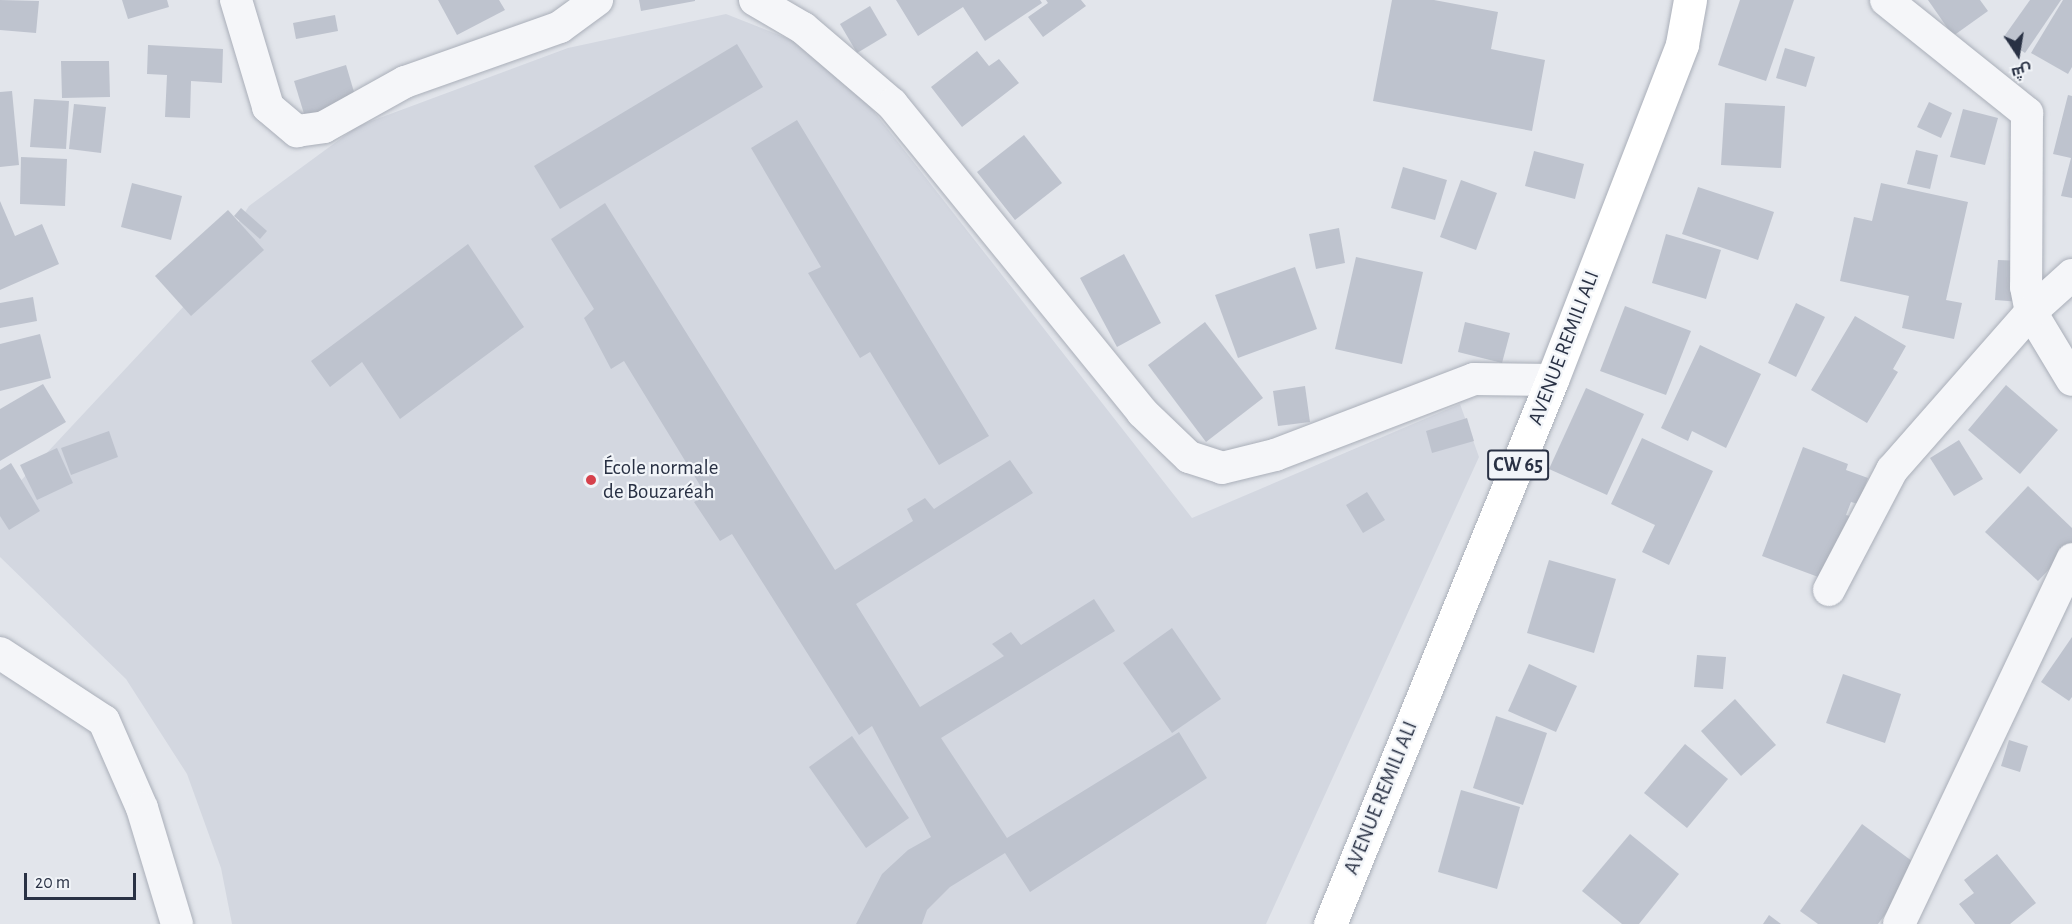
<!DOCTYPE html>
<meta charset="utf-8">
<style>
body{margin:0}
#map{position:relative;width:2072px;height:924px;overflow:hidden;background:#e2e5eb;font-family:"Alegreya Sans",Cairo,sans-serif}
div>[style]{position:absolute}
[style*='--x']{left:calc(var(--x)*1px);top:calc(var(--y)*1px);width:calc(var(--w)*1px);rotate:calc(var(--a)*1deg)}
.built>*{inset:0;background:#d3d7e0}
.building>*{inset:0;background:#bec3ce}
.roads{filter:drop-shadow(0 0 2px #aaafb9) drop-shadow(0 0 2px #aaafb9)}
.minor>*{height:32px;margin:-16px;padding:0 16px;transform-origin:16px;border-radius:16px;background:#f5f6f9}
.primary>*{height:33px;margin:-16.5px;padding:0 16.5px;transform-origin:16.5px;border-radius:16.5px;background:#fff}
.dots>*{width:16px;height:16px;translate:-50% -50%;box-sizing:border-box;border:3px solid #f1f4f8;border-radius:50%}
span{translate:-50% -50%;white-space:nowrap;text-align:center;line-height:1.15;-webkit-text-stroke:4.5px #f1f4f8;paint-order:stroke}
.shield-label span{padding:2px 4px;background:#f1f4f8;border:2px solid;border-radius:4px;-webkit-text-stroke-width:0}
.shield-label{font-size:20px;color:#293144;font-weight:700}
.street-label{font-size:21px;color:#293144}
.poi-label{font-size:21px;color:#293144}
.left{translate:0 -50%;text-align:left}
.north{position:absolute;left:1988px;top:24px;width:60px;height:60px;-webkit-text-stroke:4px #f1f4f8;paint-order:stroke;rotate:168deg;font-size:16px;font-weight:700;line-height:24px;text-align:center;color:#293144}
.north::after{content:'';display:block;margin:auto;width:21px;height:27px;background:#293144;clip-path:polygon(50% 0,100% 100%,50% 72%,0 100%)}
.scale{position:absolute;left:24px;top:873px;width:112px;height:27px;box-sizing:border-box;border:3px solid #293144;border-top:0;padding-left:8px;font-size:18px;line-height:21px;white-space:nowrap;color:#293144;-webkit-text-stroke:4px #f1f4f8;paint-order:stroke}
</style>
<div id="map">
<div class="built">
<i style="clip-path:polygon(726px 14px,807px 46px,865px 100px,1192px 518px,1460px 404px,1479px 457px,1266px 924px,232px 924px,221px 868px,187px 774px,126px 679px,0 557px,0 503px,185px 305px,249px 206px,358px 126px,568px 48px)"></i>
</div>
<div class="building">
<i style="clip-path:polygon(0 0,39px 1px,36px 33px,0 30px)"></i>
<i style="clip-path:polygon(122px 0,167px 0,169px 7px,128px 19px)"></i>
<i style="clip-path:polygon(438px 0,499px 0,505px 10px,457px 35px)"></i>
<i style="clip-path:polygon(639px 0,695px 0,695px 1px,641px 11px)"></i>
<i style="clip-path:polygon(896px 0,1040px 0,1042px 3px,985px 41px,963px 7px,918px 36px)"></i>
<i style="clip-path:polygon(1046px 0,1081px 0,1086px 6px,1043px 37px,1028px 17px,1048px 3px)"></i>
<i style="clip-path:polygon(1392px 0,1434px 0,1498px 12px,1491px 49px,1545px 60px,1532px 131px,1373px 101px)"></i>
<i style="clip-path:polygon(1740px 0,1794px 0,1766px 81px,1718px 65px)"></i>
<i style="clip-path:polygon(1928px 0,1980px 0,1988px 11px,1953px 36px)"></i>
<i style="clip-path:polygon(2030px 0,2061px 0,2025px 53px,2003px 38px)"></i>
<i style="clip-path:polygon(2063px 0,2072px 0,2072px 67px,2068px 74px,2031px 53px)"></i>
<i style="clip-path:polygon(870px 6px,887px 35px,857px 53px,840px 24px)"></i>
<i style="clip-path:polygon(335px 15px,338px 31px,296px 39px,293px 23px)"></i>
<i style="clip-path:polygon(737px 44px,763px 87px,560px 209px,534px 166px)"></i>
<i style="clip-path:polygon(148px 45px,223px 49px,222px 83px,191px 81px,190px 118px,165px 117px,167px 75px,147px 74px)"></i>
<i style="clip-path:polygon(1785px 48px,1815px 57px,1806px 87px,1776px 78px)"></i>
<i style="clip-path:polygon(977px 51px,989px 66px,999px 59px,1019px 83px,962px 127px,931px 87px)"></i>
<i style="clip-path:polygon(61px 61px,109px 61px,110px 97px,62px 98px)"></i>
<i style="clip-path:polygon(346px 65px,357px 102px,305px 117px,294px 81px)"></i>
<i style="clip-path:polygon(12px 91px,19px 165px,0 167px,0 92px)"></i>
<i style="clip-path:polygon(2068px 95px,2072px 96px,2072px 198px,2061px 196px,2071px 158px,2053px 154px)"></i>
<i style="clip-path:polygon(34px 99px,69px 101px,66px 149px,30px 147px)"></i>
<i style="clip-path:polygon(1929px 102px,1952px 113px,1941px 138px,1917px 127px)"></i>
<i style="clip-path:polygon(1725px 103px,1785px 106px,1781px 168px,1721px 165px)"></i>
<i style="clip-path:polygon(74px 104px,106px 107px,101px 153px,69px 149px)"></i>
<i style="clip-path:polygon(1963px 109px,1998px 118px,1985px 165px,1950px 157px)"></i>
<i style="clip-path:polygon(797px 120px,989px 436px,939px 465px,870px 352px,860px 358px,808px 273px,821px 267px,751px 148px)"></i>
<i style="clip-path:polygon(1024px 135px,1062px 183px,1015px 220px,977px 172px)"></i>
<i style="clip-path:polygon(1916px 150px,1938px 155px,1930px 189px,1907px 184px)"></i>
<i style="clip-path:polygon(1534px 151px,1584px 164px,1575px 199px,1525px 186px)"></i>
<i style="clip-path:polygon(21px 157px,67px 159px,65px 206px,20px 204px)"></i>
<i style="clip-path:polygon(1403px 167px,1447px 180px,1435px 220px,1391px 208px)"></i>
<i style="clip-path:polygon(1461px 180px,1497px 193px,1476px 250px,1440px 237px)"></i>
<i style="clip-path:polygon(132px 183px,182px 196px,171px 240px,121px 227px)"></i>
<i style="clip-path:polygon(1881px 183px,1968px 202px,1946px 300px,1962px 303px,1954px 339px,1902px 328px,1909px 296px,1840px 281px,1854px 217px,1872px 221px)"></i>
<i style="clip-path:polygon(1698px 187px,1774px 212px,1758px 260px,1682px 234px)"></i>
<i style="clip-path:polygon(0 201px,15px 236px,42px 224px,59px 264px,0 290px)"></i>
<i style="clip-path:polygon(605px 203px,835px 570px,913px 521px,907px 509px,925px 498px,934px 509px,1010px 460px,1033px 493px,856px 604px,920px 707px,1004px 656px,992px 644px,1011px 632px,1021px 645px,1094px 599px,1115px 631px,941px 738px,1007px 838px,1179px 732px,1207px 778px,1030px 892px,1005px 853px,950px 887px,927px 910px,922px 924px,856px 924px,882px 874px,908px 850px,931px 837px,872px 726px,859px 735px,732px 534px,720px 541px,694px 502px,706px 495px,624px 361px,611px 369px,584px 318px,594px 309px,551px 239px)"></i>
<i style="clip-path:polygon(241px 208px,267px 231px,260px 239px,234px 216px)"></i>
<i style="clip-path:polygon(228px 210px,264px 250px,191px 316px,155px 276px)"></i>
<i style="clip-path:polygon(1339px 228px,1345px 263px,1316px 269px,1309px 234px)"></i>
<i style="clip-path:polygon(1666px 234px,1721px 250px,1706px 299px,1652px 283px)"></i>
<i style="clip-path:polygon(468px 244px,524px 327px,400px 419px,362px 362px,330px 387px,311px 361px)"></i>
<i style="clip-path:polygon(1124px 254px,1161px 323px,1117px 347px,1080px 278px)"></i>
<i style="clip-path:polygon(1356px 257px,1423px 272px,1402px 364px,1335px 349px)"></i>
<i style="clip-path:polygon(1998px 260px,2024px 261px,2021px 302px,1995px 300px)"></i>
<i style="clip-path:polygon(1295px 267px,1317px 329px,1238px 358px,1215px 295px)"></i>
<i style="clip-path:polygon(33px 297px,37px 321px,0 328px,0 303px)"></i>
<i style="clip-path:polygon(1796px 303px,1825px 317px,1796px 377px,1768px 363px)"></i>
<i style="clip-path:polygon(1625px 306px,1691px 331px,1666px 395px,1600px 371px)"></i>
<i style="clip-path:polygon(1855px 316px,1906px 346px,1893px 369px,1898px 372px,1867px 423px,1811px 390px)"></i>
<i style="clip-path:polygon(1205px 322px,1263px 398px,1206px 442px,1148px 365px)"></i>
<i style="clip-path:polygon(1465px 322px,1510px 333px,1502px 363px,1458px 352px)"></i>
<i style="clip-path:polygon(40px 334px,51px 378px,0 391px,0 344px)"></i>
<i style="clip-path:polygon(1700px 345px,1761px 374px,1726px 448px,1692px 431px,1688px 441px,1661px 428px)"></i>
<i style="clip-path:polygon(43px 384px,66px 422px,0 461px,0 409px)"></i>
<i style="clip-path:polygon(2006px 385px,2058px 430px,2020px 474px,1968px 430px)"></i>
<i style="clip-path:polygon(1305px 386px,1310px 422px,1278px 426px,1273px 391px)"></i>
<i style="clip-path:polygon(1586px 388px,1644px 414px,1607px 495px,1549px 469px)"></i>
<i style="clip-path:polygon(1467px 418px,1474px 441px,1432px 453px,1426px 431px)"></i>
<i style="clip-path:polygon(109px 431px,118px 457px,71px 475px,61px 448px)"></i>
<i style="clip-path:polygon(1642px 438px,1713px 471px,1669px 565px,1642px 552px,1655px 525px,1611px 504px)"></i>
<i style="clip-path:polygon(1959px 440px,1983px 479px,1954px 496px,1930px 458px)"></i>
<i style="clip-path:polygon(1803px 447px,1848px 464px,1846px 470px,1868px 478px,1858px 504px,1851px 502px,1846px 515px,1853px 517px,1844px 540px,1838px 538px,1832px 552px,1829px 581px,1762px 556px)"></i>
<i style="clip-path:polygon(57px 448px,73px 483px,37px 500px,20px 465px)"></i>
<i style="clip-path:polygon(11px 463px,40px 511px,9px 530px,0 516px,0 470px)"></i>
<i style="clip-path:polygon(2028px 486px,2072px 528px,2072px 545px,2038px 581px,1985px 532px)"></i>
<i style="clip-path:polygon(1367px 492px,1385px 520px,1363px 533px,1346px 505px)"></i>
<i style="clip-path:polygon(1549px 560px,1616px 579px,1594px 653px,1527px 633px)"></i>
<i style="clip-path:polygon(1172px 628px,1221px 699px,1172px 733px,1123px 663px)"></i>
<i style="clip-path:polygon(2072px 637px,2072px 697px,2069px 701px,2041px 682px)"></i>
<i style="clip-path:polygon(1697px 655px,1726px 657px,1723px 689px,1694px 687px)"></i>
<i style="clip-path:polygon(1529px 664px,1577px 686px,1556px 732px,1508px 711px)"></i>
<i style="clip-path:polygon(1843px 674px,1901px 694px,1885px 743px,1826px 723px)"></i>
<i style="clip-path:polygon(1735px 699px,1776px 745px,1741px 776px,1701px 731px)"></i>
<i style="clip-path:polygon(1496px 716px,1547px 733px,1523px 805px,1473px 788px)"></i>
<i style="clip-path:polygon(852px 736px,909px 818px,866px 848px,809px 767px)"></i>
<i style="clip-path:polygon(2009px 740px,2028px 746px,2020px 772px,2001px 766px)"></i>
<i style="clip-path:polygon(1685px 744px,1728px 779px,1687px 828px,1644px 793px)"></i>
<i style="clip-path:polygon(1461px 790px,1520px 807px,1497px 889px,1438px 872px)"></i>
<i style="clip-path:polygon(1862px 824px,1920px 867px,1878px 924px,1818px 924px,1800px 911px)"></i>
<i style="clip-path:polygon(1630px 834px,1679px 874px,1639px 924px,1622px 924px,1582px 891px)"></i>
<i style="clip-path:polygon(1997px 854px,2036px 903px,2010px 924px,1975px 924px,1959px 904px,1974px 893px,1964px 880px)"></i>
<i style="clip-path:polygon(1769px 915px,1781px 924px,1763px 924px)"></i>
</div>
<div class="roads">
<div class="minor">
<i style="--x:236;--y:0;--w:112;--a:73.3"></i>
<i style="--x:268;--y:107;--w:38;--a:40"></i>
<i style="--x:297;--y:131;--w:27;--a:-8"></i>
<i style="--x:324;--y:127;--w:93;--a:-29.1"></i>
<i style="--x:405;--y:82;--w:164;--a:-19.5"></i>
<i style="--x:560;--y:27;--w:46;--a:-36.1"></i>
<i style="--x:755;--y:0;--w:56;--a:30.3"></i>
<i style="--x:803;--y:28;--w:117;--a:40.5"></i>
<i style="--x:892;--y:104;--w:397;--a:50.9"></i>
<i style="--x:1142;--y:412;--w:65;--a:43.8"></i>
<i style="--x:1189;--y:457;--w:35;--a:18"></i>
<i style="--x:1222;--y:468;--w:55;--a:-13.8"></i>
<i style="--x:1275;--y:455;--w:213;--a:-20.9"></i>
<i style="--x:1474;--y:379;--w:78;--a:0.7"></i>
<i style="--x:1886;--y:0;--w:181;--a:38.7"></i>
<i style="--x:2027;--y:113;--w:174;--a:90.3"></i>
<i style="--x:2026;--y:287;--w:25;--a:79"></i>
<i style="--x:2031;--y:312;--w:79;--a:58.9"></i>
<i style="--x:1829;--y:590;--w:136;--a:-62.3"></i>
<i style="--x:1892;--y:470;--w:210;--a:-48.7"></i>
<i style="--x:2031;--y:312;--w:55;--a:-42.1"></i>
<i style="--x:0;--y:653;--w:124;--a:33.2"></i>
<i style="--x:104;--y:721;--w:95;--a:66.4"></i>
<i style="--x:142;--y:808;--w:121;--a:73.2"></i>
<i style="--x:1899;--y:924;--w:404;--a:-64.6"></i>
</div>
<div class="primary">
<i style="--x:1330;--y:924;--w:588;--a:-67.8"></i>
<i style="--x:1552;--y:380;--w:360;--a:-68.8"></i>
<i style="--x:1682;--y:44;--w:45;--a:-79.7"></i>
</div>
</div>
<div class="dots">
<i style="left:591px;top:480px;background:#d6414c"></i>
</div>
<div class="shield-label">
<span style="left:1518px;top:465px">CW 65</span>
</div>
<div class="street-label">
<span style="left:1564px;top:348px;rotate:-69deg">AVENUE REMILI ALI</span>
<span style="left:1381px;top:798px;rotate:-68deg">AVENUE REMILI ALI</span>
</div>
<div class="poi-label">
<span class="left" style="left:603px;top:480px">École normale<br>de Bouzaréah</span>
</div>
<div class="north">ش</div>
<div class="scale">20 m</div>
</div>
